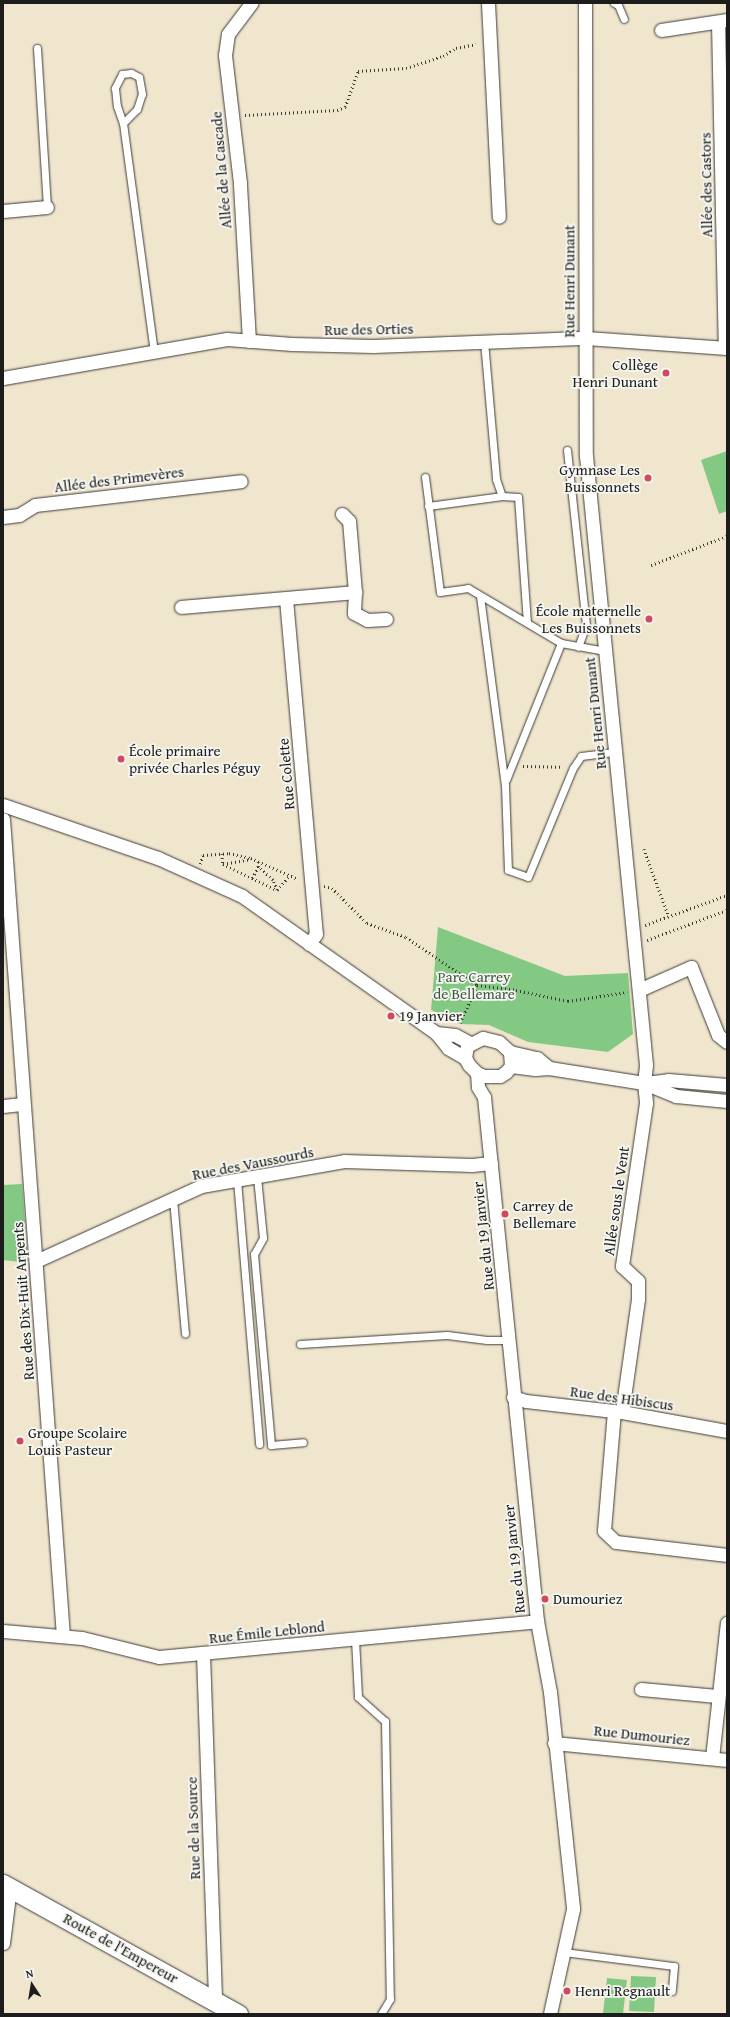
<!DOCTYPE html>
<meta charset="utf-8">
<style>
body{margin:0}
#map{position:relative;width:730px;height:2017px;overflow:hidden;background:#f0e6ce;font-family:"Gentium Book Plus",serif}
div>[style]{position:absolute}
[style*='--x']{left:calc(var(--x)*1px);top:calc(var(--y)*1px);width:calc(var(--w)*1px);rotate:calc(var(--a)*1deg)}
.green>*{inset:0;background:#84c983}
.path>*{height:2.5px;margin-top:-1.25px;transform-origin:0;background:repeating-linear-gradient(90deg,#3c3a37 0 1px,transparent 0 4px)}
.roads{filter:drop-shadow(0 0 1px #3c3a37) drop-shadow(0 0 1px #3c3a37)}
.service>*{height:7px;margin:-3.5px;padding:0 3.5px;transform-origin:3.5px;border-radius:3.5px;background:#fff}
.minor>*{height:13px;margin:-6.5px;padding:0 6.5px;transform-origin:6.5px;border-radius:6.5px;background:#fff}
.secondary>*{height:19px;margin:-9.5px;padding:0 9.5px;transform-origin:9.5px;border-radius:9.5px;background:#fff}
.dots>*{width:11px;height:11px;translate:-50% -50%;box-sizing:border-box;border:2px solid #f6f6f2;border-radius:50%}
span{translate:-50% -50%;white-space:nowrap;text-align:center;line-height:1.15;-webkit-text-stroke:3.5px #f6f6f2;paint-order:stroke}
.street-label{font-size:15px;color:#1c1c1c}
.poi-label{font-size:15px;color:#1c1c1c}
.right{translate:-100% -50%;text-align:right}
.left{translate:0 -50%;text-align:left}
.park-label{font-size:15px;color:#405940}
.frame{position:absolute;inset:0;border:4px solid #1c1c1c;pointer-events:none}
.north{position:absolute;left:12px;top:1965px;width:40px;height:40px;-webkit-text-stroke:3px #f6f6f2;paint-order:stroke;rotate:348deg;font-size:11px;font-weight:700;line-height:16px;text-align:center;color:#1c1c1c}
.north::after{content:'';display:block;margin:auto;width:14px;height:18px;background:#1c1c1c;clip-path:polygon(50% 0,100% 100%,50% 72%,0 100%)}
</style>
<div id="map">
<div class="green">
<i style="clip-path:polygon(727px 451px,727px 511px,719px 514px,701px 460px)"></i>
<i style="clip-path:polygon(438px 927px,565px 976px,628px 973px,633px 1034px,608px 1052px,528px 1042px,489px 1025px,460px 1024px,431px 1010px)"></i>
<i style="clip-path:polygon(22px 1184px,28px 1263px,3px 1260px,3px 1185px)"></i>
<i style="clip-path:polygon(631px 1976px,656px 1977px,654px 2012px,629px 2011px)"></i>
<i style="clip-path:polygon(607px 1978px,627px 1980px,623px 2014px,603px 2014px)"></i>
</div>
<div class="path">
<i style="--x:245;--y:115;--w:92;--a:-3.1"></i>
<i style="--x:337;--y:110;--w:9;--a:-21"></i>
<i style="--x:345;--y:107;--w:38;--a:-70"></i>
<i style="--x:358;--y:71;--w:48;--a:-3.6"></i>
<i style="--x:406;--y:68;--w:39;--a:-18"></i>
<i style="--x:443;--y:56;--w:15;--a:-32"></i>
<i style="--x:456;--y:48;--w:20;--a:-11"></i>
<i style="--x:651;--y:565;--w:81;--a:-20.9"></i>
<i style="--x:523;--y:766;--w:39;--a:1"></i>
<i style="--x:644;--y:849;--w:72;--a:69.8"></i>
<i style="--x:222;--y:854;--w:10;--a:84"></i>
<i style="--x:223;--y:864;--w:27;--a:-10"></i>
<i style="--x:200;--y:864;--w:9;--a:-72"></i>
<i style="--x:203;--y:855;--w:26;--a:-4"></i>
<i style="--x:229;--y:853;--w:23;--a:13"></i>
<i style="--x:251;--y:858;--w:51;--a:24.1"></i>
<i style="--x:223;--y:864;--w:32;--a:26"></i>
<i style="--x:252;--y:878;--w:13;--a:-61"></i>
<i style="--x:252;--y:878;--w:28;--a:26"></i>
<i style="--x:277;--y:890;--w:11;--a:-112"></i>
<i style="--x:273;--y:880;--w:20;--a:-139"></i>
<i style="--x:258;--y:867;--w:5;--a:-90"></i>
<i style="--x:324;--y:886;--w:8;--a:14"></i>
<i style="--x:332;--y:888;--w:49;--a:45"></i>
<i style="--x:367;--y:923;--w:41;--a:19.7"></i>
<i style="--x:406;--y:937;--w:86;--a:34.1"></i>
<i style="--x:477;--y:985;--w:39;--a:7"></i>
<i style="--x:516;--y:990;--w:53;--a:11.9"></i>
<i style="--x:568;--y:1001;--w:60;--a:-8.7"></i>
<i style="--x:277;--y:890;--w:18;--a:-49"></i>
<i style="--x:645;--y:925;--w:87;--a:-20.1"></i>
<i style="--x:647;--y:940;--w:85;--a:-20.6"></i>
<i style="--x:460;--y:1023;--w:42;--a:-65.9"></i>
</div>
<div class="roads">
<div class="service">
<i style="--x:614;--y:3;--w:4;--a:27"></i>
<i style="--x:618;--y:5;--w:15;--a:67"></i>
<i style="--x:37;--y:48;--w:159;--a:86.4"></i>
<i style="--x:123;--y:123;--w:20;--a:-45"></i>
<i style="--x:137;--y:109;--w:16;--a:-72"></i>
<i style="--x:142;--y:94;--w:17;--a:-100"></i>
<i style="--x:139;--y:77;--w:9;--a:-153"></i>
<i style="--x:131;--y:73;--w:9;--a:174"></i>
<i style="--x:122;--y:74;--w:16;--a:117"></i>
<i style="--x:115;--y:88;--w:18;--a:84"></i>
<i style="--x:117;--y:106;--w:18;--a:71"></i>
<i style="--x:123;--y:123;--w:232;--a:82.3"></i>
<i style="--x:484;--y:341;--w:139;--a:85"></i>
<i style="--x:496;--y:479;--w:18;--a:71"></i>
<i style="--x:567;--y:450;--w:176;--a:83.8"></i>
<i style="--x:586;--y:625;--w:23;--a:110"></i>
<i style="--x:425;--y:477;--w:116;--a:82.6"></i>
<i style="--x:440;--y:592;--w:28;--a:-8"></i>
<i style="--x:468;--y:588;--w:108;--a:30.6"></i>
<i style="--x:561;--y:643;--w:45;--a:10.3"></i>
<i style="--x:428;--y:506;--w:75;--a:-7.7"></i>
<i style="--x:502;--y:496;--w:16;--a:4"></i>
<i style="--x:518;--y:497;--w:126;--a:85.9"></i>
<i style="--x:480;--y:596;--w:191;--a:82.5"></i>
<i style="--x:505;--y:785;--w:85;--a:88"></i>
<i style="--x:508;--y:870;--w:21;--a:19"></i>
<i style="--x:528;--y:877;--w:118;--a:-67.6"></i>
<i style="--x:573;--y:768;--w:14;--a:-56"></i>
<i style="--x:581;--y:756;--w:34;--a:-7"></i>
<i style="--x:506;--y:780;--w:148;--a:-68.1"></i>
<i style="--x:257;--y:1177;--w:61;--a:84.4"></i>
<i style="--x:263;--y:1238;--w:18;--a:119"></i>
<i style="--x:254;--y:1254;--w:192;--a:84.9"></i>
<i style="--x:271;--y:1445;--w:32;--a:-5"></i>
<i style="--x:237;--y:1180;--w:265;--a:85.2"></i>
<i style="--x:173;--y:1199;--w:135;--a:84.9"></i>
<i style="--x:300;--y:1344;--w:147;--a:-3.5"></i>
<i style="--x:447;--y:1335;--w:40;--a:7.1"></i>
<i style="--x:487;--y:1340;--w:22;--a:0"></i>
<i style="--x:355;--y:1639;--w:58;--a:87"></i>
<i style="--x:358;--y:1697;--w:36;--a:42"></i>
<i style="--x:385;--y:1721;--w:278;--a:89"></i>
<i style="--x:390;--y:1999;--w:17;--a:121"></i>
<i style="--x:564;--y:1952;--w:111;--a:7.3"></i>
<i style="--x:674;--y:1966;--w:25;--a:95"></i>
</div>
<div class="minor">
<i style="--x:488;--y:3;--w:214;--a:87.1"></i>
<i style="--x:585;--y:3;--w:453;--a:89.9"></i>
<i style="--x:586;--y:456;--w:612;--a:84.37"></i>
<i style="--x:646;--y:1065;--w:18;--a:96"></i>
<i style="--x:644;--y:1083;--w:20;--a:84"></i>
<i style="--x:646;--y:1103;--w:165;--a:98.4"></i>
<i style="--x:622;--y:1266;--w:22;--a:43"></i>
<i style="--x:638;--y:1281;--w:18;--a:90"></i>
<i style="--x:638;--y:1299;--w:114;--a:98.1"></i>
<i style="--x:718;--y:22;--w:326;--a:88.8"></i>
<i style="--x:661;--y:30;--w:67;--a:-8.6"></i>
<i style="--x:3;--y:211;--w:44;--a:-5.2"></i>
<i style="--x:249;--y:341;--w:158;--a:-93.3"></i>
<i style="--x:240;--y:183;--w:129;--a:-96.7"></i>
<i style="--x:225;--y:55;--w:21;--a:-82"></i>
<i style="--x:228;--y:34;--w:39;--a:-53"></i>
<i style="--x:3;--y:378;--w:227;--a:-9.9"></i>
<i style="--x:227;--y:339;--w:65;--a:4.4"></i>
<i style="--x:292;--y:344;--w:81;--a:1.4"></i>
<i style="--x:373;--y:346;--w:213;--a:-2.2"></i>
<i style="--x:586;--y:338;--w:141;--a:4.1"></i>
<i style="--x:3;--y:517;--w:16;--a:-7"></i>
<i style="--x:19;--y:515;--w:19;--a:-32"></i>
<i style="--x:35;--y:505;--w:207;--a:-6.6"></i>
<i style="--x:355;--y:592;--w:21;--a:93"></i>
<i style="--x:354;--y:613;--w:15;--a:28"></i>
<i style="--x:367;--y:620;--w:19;--a:-3"></i>
<i style="--x:286;--y:599;--w:336;--a:84.9"></i>
<i style="--x:316;--y:934;--w:12;--a:125"></i>
<i style="--x:181;--y:607;--w:175;--a:-4.9"></i>
<i style="--x:355;--y:592;--w:71;--a:-94.8"></i>
<i style="--x:349;--y:521;--w:10;--a:-135"></i>
<i style="--x:3;--y:805;--w:164;--a:18.9"></i>
<i style="--x:158;--y:858;--w:92;--a:24.3"></i>
<i style="--x:242;--y:896;--w:237;--a:35.2"></i>
<i style="--x:436;--y:1033;--w:19;--a:51"></i>
<i style="--x:448;--y:1048;--w:20;--a:30"></i>
<i style="--x:3;--y:819;--w:819;--a:85.8"></i>
<i style="--x:639;--y:990;--w:57;--a:-23.9"></i>
<i style="--x:691;--y:967;--w:73;--a:68.3"></i>
<i style="--x:718;--y:1035;--w:11;--a:38"></i>
<i style="--x:436;--y:1033;--w:19;--a:6"></i>
<i style="--x:455;--y:1035;--w:17;--a:28"></i>
<i style="--x:483;--y:1038;--w:16;--a:14"></i>
<i style="--x:499;--y:1042;--w:15;--a:42"></i>
<i style="--x:510;--y:1052;--w:14;--a:86"></i>
<i style="--x:511;--y:1066;--w:8;--a:130"></i>
<i style="--x:506;--y:1072;--w:7;--a:146"></i>
<i style="--x:500;--y:1076;--w:16;--a:180"></i>
<i style="--x:484;--y:1076;--w:8;--a:-157"></i>
<i style="--x:477;--y:1073;--w:11;--a:-135"></i>
<i style="--x:469;--y:1065;--w:8;--a:-120"></i>
<i style="--x:465;--y:1058;--w:12;--a:-81"></i>
<i style="--x:467;--y:1046;--w:18;--a:-27"></i>
<i style="--x:510;--y:1052;--w:28;--a:13"></i>
<i style="--x:537;--y:1058;--w:16;--a:40"></i>
<i style="--x:511;--y:1066;--w:24;--a:7"></i>
<i style="--x:535;--y:1069;--w:14;--a:-4"></i>
<i style="--x:549;--y:1068;--w:96;--a:9"></i>
<i style="--x:644;--y:1083;--w:35;--a:22"></i>
<i style="--x:676;--y:1096;--w:51;--a:5.6"></i>
<i style="--x:477;--y:1073;--w:14;--a:86"></i>
<i style="--x:478;--y:1087;--w:12;--a:59"></i>
<i style="--x:484;--y:1097;--w:527;--a:84.22"></i>
<i style="--x:537;--y:1621;--w:72;--a:79.6"></i>
<i style="--x:550;--y:1692;--w:218;--a:83.9"></i>
<i style="--x:573;--y:1909;--w:107;--a:102.4"></i>
<i style="--x:645;--y:1083;--w:23;--a:-7"></i>
<i style="--x:668;--y:1080;--w:59;--a:4.8"></i>
<i style="--x:3;--y:1106;--w:20;--a:-6"></i>
<i style="--x:36;--y:1261;--w:181;--a:-24.4"></i>
<i style="--x:201;--y:1186;--w:145;--a:-9.9"></i>
<i style="--x:344;--y:1161;--w:128;--a:1.8"></i>
<i style="--x:472;--y:1165;--w:19;--a:-6"></i>
<i style="--x:513;--y:1397;--w:14;--a:17"></i>
<i style="--x:526;--y:1401;--w:97;--a:6.5"></i>
<i style="--x:622;--y:1412;--w:107;--a:10.3"></i>
<i style="--x:614;--y:1411;--w:120;--a:94.8"></i>
<i style="--x:604;--y:1531;--w:16;--a:43"></i>
<i style="--x:616;--y:1542;--w:112;--a:6.7"></i>
<i style="--x:3;--y:1631;--w:79;--a:5.1"></i>
<i style="--x:82;--y:1638;--w:79;--a:13.9"></i>
<i style="--x:159;--y:1657;--w:380;--a:-5.4"></i>
<i style="--x:203;--y:1654;--w:346;--a:88"></i>
<i style="--x:641;--y:1689;--w:76;--a:5.3"></i>
<i style="--x:554;--y:1743;--w:174;--a:5.6"></i>
<i style="--x:712;--y:1758;--w:136;--a:-83.7"></i>
<i style="--x:3;--y:1943;--w:56;--a:-82.9"></i>
</div>
<div class="secondary">
<i style="--x:3;--y:1884;--w:269;--a:29"></i>
</div>
</div>
<div class="dots">
<i style="left:666px;top:373px;background:#d1495b"></i>
<i style="left:648px;top:478px;background:#d1495b"></i>
<i style="left:649px;top:619px;background:#d1495b"></i>
<i style="left:121px;top:759px;background:#d1495b"></i>
<i style="left:391px;top:1016px;background:#d1495b"></i>
<i style="left:505px;top:1214px;background:#d1495b"></i>
<i style="left:20px;top:1441px;background:#d1495b"></i>
<i style="left:545px;top:1599px;background:#d1495b"></i>
<i style="left:567px;top:1991px;background:#d1495b"></i>
</div>
<div class="street-label">
<span style="left:221px;top:170px;rotate:-95deg">Allée de la Cascade</span>
<span style="left:706px;top:185px;rotate:-91deg">Allée des Castors</span>
<span style="left:569px;top:281px;rotate:-90deg">Rue Henri Dunant</span>
<span style="left:369px;top:329px;rotate:-1deg">Rue des Orties</span>
<span style="left:119px;top:479px;rotate:-7deg">Allée des Primevères</span>
<span style="left:595px;top:713px;rotate:-96deg">Rue Henri Dunant</span>
<span style="left:286px;top:774px;rotate:-95deg">Rue Colette</span>
<span style="left:253px;top:1163px;rotate:-11deg">Rue des Vaussourds</span>
<span style="left:616px;top:1201px;rotate:-82deg">Allée sous le Vent</span>
<span style="left:483px;top:1236px;rotate:-96deg">Rue du 19 Janvier</span>
<span style="left:23px;top:1301px;rotate:-94deg">Rue des Dix-Huit Arpents</span>
<span style="left:622px;top:1398px;rotate:8deg">Rue des Hibiscus</span>
<span style="left:514px;top:1559px;rotate:-96deg">Rue du 19 Janvier</span>
<span style="left:267px;top:1632px;rotate:-6deg">Rue Émile Leblond</span>
<span style="left:642px;top:1735px;rotate:6deg">Rue Dumouriez</span>
<span style="left:193px;top:1828px;rotate:-92deg">Rue de la Source</span>
<span style="left:121px;top:1948px;rotate:29deg">Route de l'Empereur</span>
</div>
<div class="poi-label">
<span class="right" style="left:658px;top:373px">Collège<br>Henri Dunant</span>
<span class="right" style="left:640px;top:478px">Gymnase Les<br>Buissonnets</span>
<span class="right" style="left:641px;top:619px">École maternelle<br>Les Buissonnets</span>
<span class="left" style="left:129px;top:759px">École primaire<br>privée Charles Péguy</span>
<span class="left" style="left:399px;top:1016px">19 Janvier</span>
<span class="left" style="left:513px;top:1214px">Carrey de<br>Bellemare</span>
<span class="left" style="left:28px;top:1441px">Groupe Scolaire<br>Louis Pasteur</span>
<span class="left" style="left:553px;top:1599px">Dumouriez</span>
<span class="left" style="left:575px;top:1991px">Henri Regnault</span>
</div>
<div class="park-label">
<span style="left:474px;top:985px">Parc Carrey<br>de Bellemare</span>
</div>
<div class="frame"></div>
<div class="north">N</div>
</div>
